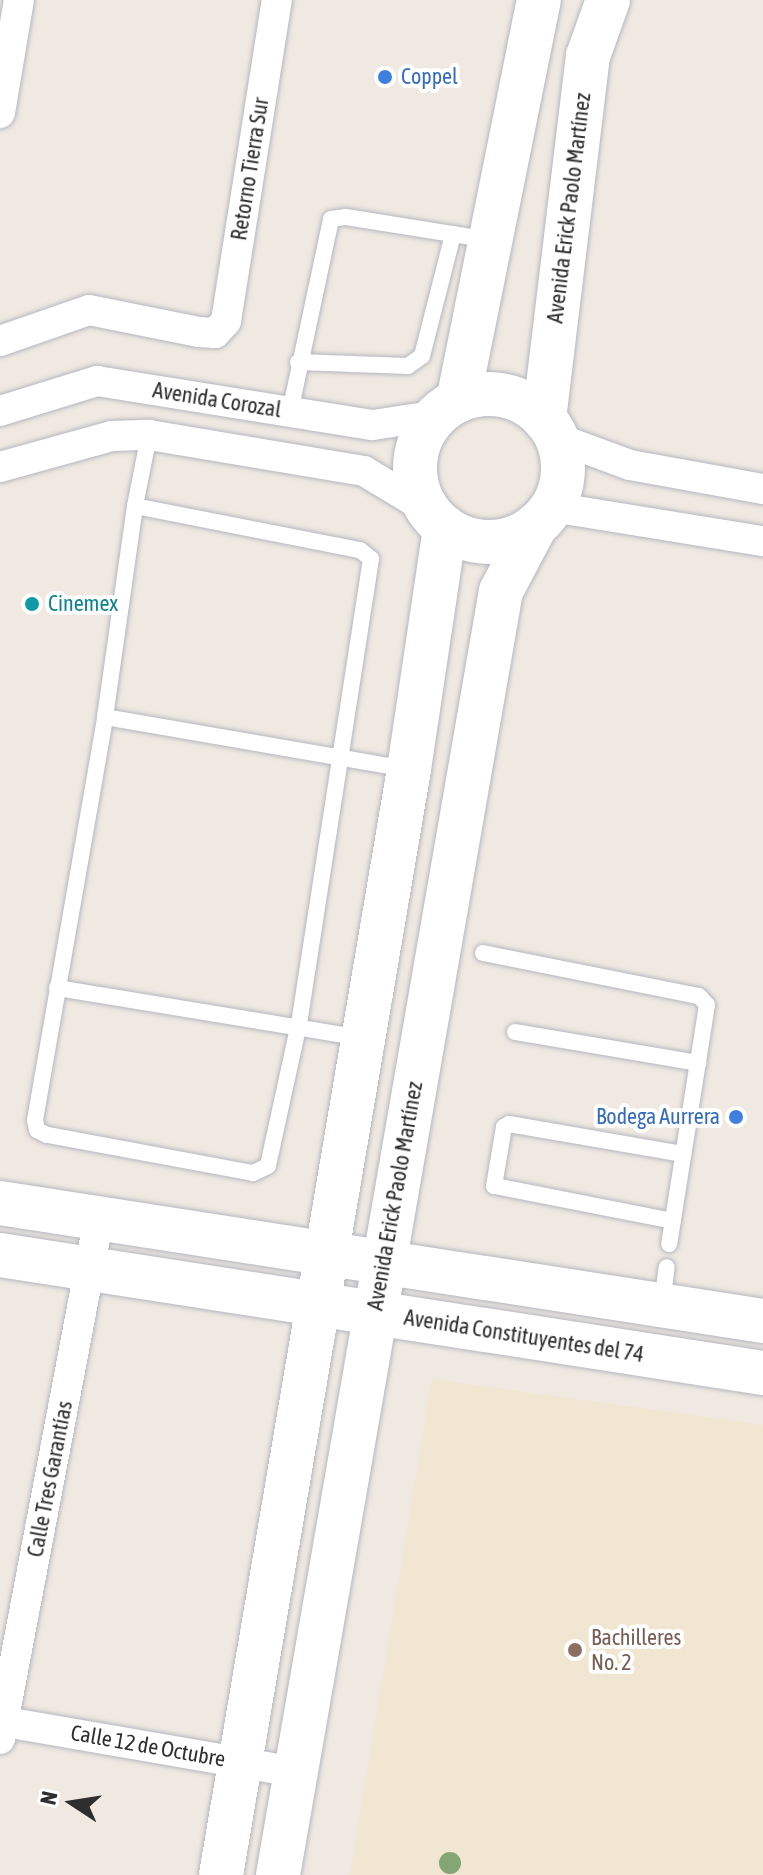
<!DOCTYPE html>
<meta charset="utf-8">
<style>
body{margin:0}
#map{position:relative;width:763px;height:1875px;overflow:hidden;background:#efe9e1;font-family:"Asap Condensed",sans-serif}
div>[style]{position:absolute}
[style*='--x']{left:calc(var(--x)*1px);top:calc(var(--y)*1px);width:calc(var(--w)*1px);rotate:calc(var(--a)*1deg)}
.education>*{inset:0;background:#f0e6d1}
.roads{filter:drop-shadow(0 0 2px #b4b7c1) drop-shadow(0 0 2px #b4b7c1)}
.lane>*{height:16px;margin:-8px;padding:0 8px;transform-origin:8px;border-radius:8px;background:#fff}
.street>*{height:30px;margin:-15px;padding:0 15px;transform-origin:15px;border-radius:15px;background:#fff}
.secondary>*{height:44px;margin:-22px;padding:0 22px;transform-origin:22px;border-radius:22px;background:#fff}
.secondary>.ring{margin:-22px;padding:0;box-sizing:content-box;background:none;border:44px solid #fff;border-radius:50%}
.trees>*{width:22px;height:22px;margin:-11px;border-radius:50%;background:#84a574}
.dots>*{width:22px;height:22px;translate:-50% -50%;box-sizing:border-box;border:4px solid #fff;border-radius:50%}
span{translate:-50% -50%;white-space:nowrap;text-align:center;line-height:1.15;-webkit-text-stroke:8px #fff;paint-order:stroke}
.shop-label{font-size:22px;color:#366cbe}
.left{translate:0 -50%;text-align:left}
.right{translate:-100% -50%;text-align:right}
.street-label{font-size:22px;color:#2e2e2e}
.culture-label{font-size:22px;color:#0d838f}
.education-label{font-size:22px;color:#785e54}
.north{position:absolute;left:32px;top:1763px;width:80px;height:80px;-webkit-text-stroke:6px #fff;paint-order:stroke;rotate:282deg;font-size:22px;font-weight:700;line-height:32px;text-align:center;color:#2e2e2e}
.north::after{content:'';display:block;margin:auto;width:28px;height:36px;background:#2e2e2e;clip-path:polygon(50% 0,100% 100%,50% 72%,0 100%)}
</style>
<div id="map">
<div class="education">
<i style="clip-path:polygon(432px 1379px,763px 1425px,763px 1875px,350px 1875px)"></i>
</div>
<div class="roads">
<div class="lane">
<i style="--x:298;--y:362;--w:110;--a:2.1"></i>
<i style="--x:408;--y:366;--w:17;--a:-36"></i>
<i style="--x:422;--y:356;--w:126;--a:-75.7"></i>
<i style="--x:290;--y:412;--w:197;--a:-78"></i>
<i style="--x:331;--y:219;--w:15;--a:-8"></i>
<i style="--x:346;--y:217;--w:145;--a:9.1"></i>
<i style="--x:135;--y:506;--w:229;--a:11.1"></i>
<i style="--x:360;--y:550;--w:14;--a:39"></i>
<i style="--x:371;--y:559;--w:475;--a:98.8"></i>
<i style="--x:298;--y:1028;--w:141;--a:102.3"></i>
<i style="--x:268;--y:1166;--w:17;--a:155"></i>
<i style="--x:253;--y:1173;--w:209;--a:-169.5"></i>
<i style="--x:47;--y:1135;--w:11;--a:-153"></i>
<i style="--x:37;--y:1130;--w:10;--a:-101"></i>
<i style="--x:35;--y:1120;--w:409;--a:-80.1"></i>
<i style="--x:105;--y:717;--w:213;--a:-81.9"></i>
<i style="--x:135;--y:506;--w:72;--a:-78.8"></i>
<i style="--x:105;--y:717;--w:306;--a:9.8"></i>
<i style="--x:483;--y:953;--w:220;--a:11.3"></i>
<i style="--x:699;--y:996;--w:12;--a:48"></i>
<i style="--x:707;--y:1005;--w:242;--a:99"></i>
<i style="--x:57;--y:988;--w:311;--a:9.3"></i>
<i style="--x:515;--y:1032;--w:186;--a:9.6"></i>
<i style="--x:673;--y:1221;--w:182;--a:-168.9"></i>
<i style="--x:494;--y:1186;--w:60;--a:-80.4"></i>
<i style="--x:504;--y:1127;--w:6;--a:-31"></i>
<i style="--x:509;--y:1124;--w:177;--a:9.8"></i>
<i style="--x:662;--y:1305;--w:38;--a:-83"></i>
</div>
<div class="street">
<i style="--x:0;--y:113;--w:115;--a:-80.5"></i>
<i style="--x:0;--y:341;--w:94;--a:-19.2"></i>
<i style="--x:89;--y:310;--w:112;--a:11.3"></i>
<i style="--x:199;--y:332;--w:16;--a:4"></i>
<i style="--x:215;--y:333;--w:16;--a:-47"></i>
<i style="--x:226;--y:321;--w:325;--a:-81"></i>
<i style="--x:0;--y:411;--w:102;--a:-17.2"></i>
<i style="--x:97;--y:381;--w:279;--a:9.1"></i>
<i style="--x:373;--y:425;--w:66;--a:-8.7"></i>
<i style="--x:557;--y:438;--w:78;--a:20.3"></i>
<i style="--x:630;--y:465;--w:135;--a:10.2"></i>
<i style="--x:0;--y:467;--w:116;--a:-15.5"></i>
<i style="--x:112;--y:436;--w:37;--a:-2"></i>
<i style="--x:149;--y:435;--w:218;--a:9.5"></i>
<i style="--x:364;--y:471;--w:74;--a:31.1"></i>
<i style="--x:552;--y:507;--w:214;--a:9.2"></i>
<i style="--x:0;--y:1721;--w:300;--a:9.8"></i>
<i style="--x:0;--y:1739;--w:530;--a:-79.24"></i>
</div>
<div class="secondary">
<i class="ring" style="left:415px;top:394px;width:104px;height:104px"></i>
<i style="--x:458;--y:401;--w:409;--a:-78.6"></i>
<i style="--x:544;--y:419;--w:366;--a:-83.1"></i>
<i style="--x:588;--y:56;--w:59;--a:-70.3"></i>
<i style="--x:0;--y:1203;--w:772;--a:8.79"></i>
<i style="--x:0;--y:1255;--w:772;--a:8.79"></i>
<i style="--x:221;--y:1875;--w:1122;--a:-80.35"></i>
<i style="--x:409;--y:769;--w:244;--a:-81.5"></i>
<i style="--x:278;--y:1875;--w:1303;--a:-80.15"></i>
<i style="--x:501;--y:591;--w:75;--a:-62.1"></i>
</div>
</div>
<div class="trees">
<i style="left:450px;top:1863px"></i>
</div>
<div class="dots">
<i style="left:385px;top:77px;background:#3f7fe0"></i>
<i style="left:32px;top:604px;background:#0f9aa8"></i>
<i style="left:736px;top:1117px;background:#3f7fe0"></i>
<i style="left:575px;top:1650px;background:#8d6e63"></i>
</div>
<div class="shop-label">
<span class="left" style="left:401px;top:77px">Coppel</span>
<span class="right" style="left:720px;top:1117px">Bodega Aurrera</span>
</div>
<div class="street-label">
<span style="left:250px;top:169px;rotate:-81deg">Retorno Tierra Sur</span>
<span style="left:569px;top:208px;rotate:-83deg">Avenida Erick Paolo Martínez</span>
<span style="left:217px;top:400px;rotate:9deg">Avenida Corozal</span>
<span style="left:395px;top:1196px;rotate:-80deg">Avenida Erick Paolo Martínez</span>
<span style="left:524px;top:1336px;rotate:9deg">Avenida Constituyentes del 74</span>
<span style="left:50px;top:1479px;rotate:-79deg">Calle Tres Garantías</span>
<span style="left:148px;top:1746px;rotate:10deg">Calle 12 de Octubre</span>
</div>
<div class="culture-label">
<span class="left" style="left:48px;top:604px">Cinemex</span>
</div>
<div class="education-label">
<span class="left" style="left:591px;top:1650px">Bachilleres<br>No. 2</span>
</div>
<div class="north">N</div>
</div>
